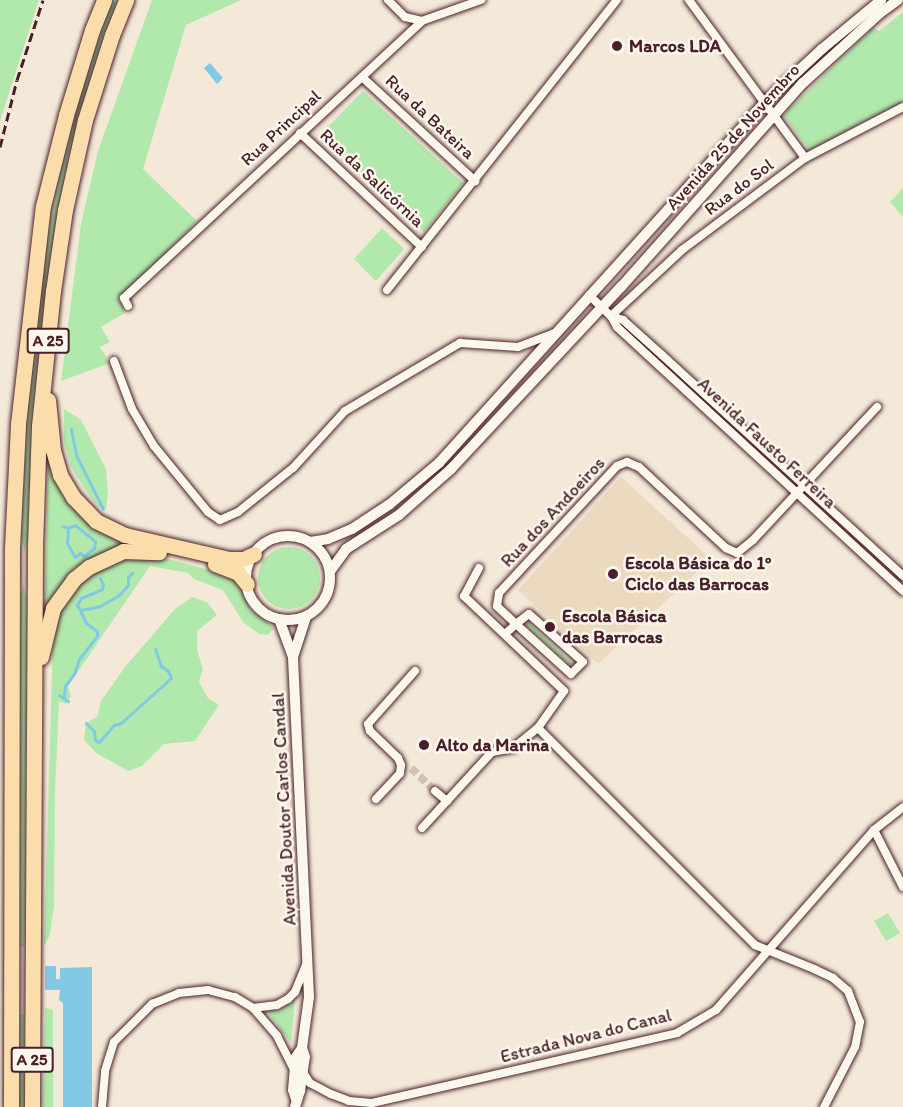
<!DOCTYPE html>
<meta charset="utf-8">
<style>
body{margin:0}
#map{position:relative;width:903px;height:1107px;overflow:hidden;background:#f4e9d8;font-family:Itim,sans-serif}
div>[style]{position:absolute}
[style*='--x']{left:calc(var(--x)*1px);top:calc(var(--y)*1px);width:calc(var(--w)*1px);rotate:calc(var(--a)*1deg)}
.built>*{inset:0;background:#ebd9c0}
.green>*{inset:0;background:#b1e9ac}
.round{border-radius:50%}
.water>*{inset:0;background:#82c9e3}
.pier>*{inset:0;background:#f4e9d8}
.stream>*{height:3px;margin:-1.5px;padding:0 1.5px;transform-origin:1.5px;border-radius:1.5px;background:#82c9e3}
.minor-tunnel>*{height:8px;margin-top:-4px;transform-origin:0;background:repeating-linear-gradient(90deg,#d2c1b5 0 8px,transparent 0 12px)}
.roads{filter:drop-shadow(0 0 2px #4a1f2b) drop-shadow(0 0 2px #4a1f2b)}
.minor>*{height:8px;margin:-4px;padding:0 4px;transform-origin:4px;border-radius:4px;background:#fbf7ec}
.tertiary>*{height:10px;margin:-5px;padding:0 5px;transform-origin:5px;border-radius:5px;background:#fbf7ec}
.tertiary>.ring{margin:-5px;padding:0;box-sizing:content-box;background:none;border:10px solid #fbf7ec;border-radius:50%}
.motorway>*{height:15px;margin:-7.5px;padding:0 7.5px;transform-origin:7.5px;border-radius:7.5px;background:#faddab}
.rail>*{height:3px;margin-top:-1.5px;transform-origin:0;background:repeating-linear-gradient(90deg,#4a1f2b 0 9px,transparent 0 13.5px)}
.dots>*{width:16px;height:16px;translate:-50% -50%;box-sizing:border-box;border:3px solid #fbf7ec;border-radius:50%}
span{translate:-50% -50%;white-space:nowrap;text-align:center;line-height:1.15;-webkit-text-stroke:5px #fbf7ec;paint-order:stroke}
.shield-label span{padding:2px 4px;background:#fbf7ec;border:2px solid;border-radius:4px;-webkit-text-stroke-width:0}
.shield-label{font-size:16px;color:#4a1f2b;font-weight:700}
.poi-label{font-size:18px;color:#4a1f2b;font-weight:700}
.left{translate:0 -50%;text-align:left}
.street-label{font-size:18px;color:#4a1f2b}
</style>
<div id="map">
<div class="built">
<i style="clip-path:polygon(621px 477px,711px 559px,598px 664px,518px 590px)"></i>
</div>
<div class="green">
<i style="clip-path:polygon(0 0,39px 0,0 121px)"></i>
<i style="clip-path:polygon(112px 0,119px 0,66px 173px,54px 233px,36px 381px,29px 532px,25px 552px,21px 536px,27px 406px,45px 246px,62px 157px,81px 89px)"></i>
<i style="clip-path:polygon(152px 0,241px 0,186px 25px,143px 169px,197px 221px,119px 300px,125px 313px,101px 327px,110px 342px,100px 347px,110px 363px,61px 381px,81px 224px,98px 151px)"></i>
<i style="clip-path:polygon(903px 12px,903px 103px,811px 152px,784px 116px,789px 109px,873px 28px,879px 31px)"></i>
<i style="clip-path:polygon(363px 91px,463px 183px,424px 232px,320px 135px)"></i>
<i style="clip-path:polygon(903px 188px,903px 217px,890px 202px)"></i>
<i style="clip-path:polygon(382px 228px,404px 249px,376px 281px,354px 259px)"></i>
<i style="clip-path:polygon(64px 409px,81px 420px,106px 469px,108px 492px,106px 509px,99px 507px,91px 498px,71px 467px,64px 442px)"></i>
<i style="clip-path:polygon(48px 463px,61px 487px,140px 545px,121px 547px,45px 609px)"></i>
<i class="round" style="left:258px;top:547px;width:62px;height:62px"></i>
<i style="clip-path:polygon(133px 556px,165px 558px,230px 576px,239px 584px,250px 609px,274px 628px,268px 635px,259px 634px,243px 622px,223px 590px,194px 579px,188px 573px,150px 566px,68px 686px,71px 696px,66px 704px,59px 701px,55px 792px,54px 905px,50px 935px,44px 946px,53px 636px,61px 609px,81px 583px,99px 570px)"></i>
<i style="clip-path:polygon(23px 584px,27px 600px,25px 918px,24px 947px,19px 947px,20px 602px)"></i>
<i style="clip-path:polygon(192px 597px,207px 602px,217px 615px,197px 631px,197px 650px,203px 669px,199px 682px,208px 698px,219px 705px,195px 741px,164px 744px,142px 766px,128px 771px,96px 753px,84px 740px,86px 723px,97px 717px,101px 701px,125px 667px,175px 609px)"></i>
<i style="clip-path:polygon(529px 622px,572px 663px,570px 665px,526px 625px)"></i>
<i style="clip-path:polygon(888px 913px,900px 933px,886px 941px,874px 921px)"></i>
<i style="clip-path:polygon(295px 998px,291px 1043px,267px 1011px,279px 1010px)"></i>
<i style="clip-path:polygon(45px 1008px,53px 1010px,53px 1107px,43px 1107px)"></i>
<i style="clip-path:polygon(18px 1014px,24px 1014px,25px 1107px,18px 1107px)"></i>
</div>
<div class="water">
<i style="clip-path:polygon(210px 63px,223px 78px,217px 84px,204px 68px)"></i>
<i style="clip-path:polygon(56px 966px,56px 979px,60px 979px,60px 968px,92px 967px,92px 1107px,63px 1107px,63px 1003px,59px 1000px,60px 990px,0 989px,0 967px)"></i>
</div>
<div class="pier">
<i style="clip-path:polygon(45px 963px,45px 994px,0 992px,0 964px)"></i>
</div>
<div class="stream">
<i style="--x:71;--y:429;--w:26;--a:79"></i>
<i style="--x:76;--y:455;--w:60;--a:63.4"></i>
<i style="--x:62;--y:526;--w:6;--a:18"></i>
<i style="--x:68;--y:528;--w:8;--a:-23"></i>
<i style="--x:75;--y:525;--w:26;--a:39"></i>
<i style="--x:95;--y:541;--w:7;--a:98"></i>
<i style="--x:94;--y:548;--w:13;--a:141"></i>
<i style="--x:84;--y:556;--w:5;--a:-143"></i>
<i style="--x:80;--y:553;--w:6;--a:141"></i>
<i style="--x:75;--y:557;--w:16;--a:-120"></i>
<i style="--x:67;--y:543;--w:15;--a:-86"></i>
<i style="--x:80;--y:610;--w:6;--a:-121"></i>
<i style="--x:77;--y:605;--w:8;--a:-60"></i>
<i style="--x:81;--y:598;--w:23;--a:-23"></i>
<i style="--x:102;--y:589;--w:5;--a:-79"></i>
<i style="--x:103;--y:584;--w:7;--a:-117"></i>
<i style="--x:59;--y:695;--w:11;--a:34"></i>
<i style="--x:64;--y:697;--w:11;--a:-85"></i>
<i style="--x:65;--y:686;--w:17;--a:-54"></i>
<i style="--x:75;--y:672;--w:14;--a:-73"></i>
<i style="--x:79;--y:659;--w:29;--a:-52"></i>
<i style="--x:97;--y:636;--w:5;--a:-90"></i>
<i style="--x:97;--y:631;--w:14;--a:-144"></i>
<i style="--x:86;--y:623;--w:14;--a:-115"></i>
<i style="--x:80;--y:610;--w:20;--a:-11"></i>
<i style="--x:100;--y:606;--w:22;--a:-30"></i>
<i style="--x:119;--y:595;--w:13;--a:-48"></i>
<i style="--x:128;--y:585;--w:8;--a:-90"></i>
<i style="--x:128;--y:577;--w:6;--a:-45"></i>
<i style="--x:86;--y:723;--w:11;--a:45"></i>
<i style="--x:94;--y:731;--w:9;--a:84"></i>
<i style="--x:95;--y:740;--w:4;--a:27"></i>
<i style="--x:99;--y:742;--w:23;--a:-49"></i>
<i style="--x:114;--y:725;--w:7;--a:-16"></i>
<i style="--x:121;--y:723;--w:67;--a:-42"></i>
<i style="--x:171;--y:678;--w:8;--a:-113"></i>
<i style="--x:168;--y:671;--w:9;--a:-144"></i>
<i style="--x:161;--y:666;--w:18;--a:-109"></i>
</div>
<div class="minor-tunnel">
<i style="--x:411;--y:768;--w:33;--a:44"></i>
</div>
<div class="roads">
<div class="minor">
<i style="--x:388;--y:0;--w:24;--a:45"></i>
<i style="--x:405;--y:17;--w:17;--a:13"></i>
<i style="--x:689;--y:0;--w:196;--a:53.7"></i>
<i style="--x:362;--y:77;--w:154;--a:42.6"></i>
<i style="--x:300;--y:133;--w:167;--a:43.1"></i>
<i style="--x:387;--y:290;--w:370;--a:-51.6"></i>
<i style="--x:589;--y:295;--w:30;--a:44"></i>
<i style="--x:611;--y:316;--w:13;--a:61"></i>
<i style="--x:617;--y:327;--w:389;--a:42.7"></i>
<i style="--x:128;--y:306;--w:9;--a:-117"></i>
<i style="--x:124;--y:298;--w:407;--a:-42.9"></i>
<i style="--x:422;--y:21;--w:63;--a:-19.6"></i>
<i style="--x:611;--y:316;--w:13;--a:18"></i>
<i style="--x:623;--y:320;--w:52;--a:41.9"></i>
<i style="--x:662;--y:355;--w:327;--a:42.5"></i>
<i style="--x:611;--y:316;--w:97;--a:-42.9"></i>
<i style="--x:682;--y:250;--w:154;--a:-36.8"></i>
<i style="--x:805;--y:158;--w:110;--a:-27.5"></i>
<i style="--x:114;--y:361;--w:51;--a:69.4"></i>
<i style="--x:132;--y:409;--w:43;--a:59.3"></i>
<i style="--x:154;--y:446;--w:85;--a:50.7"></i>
<i style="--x:208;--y:512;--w:14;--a:34"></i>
<i style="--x:220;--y:520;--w:20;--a:-24"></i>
<i style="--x:238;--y:512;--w:70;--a:-38.7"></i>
<i style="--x:293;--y:468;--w:77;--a:-47.6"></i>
<i style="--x:345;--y:411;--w:134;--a:-30.6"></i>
<i style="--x:460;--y:343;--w:58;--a:3.9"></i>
<i style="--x:518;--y:347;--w:40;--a:-21"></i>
<i style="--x:479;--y:568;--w:32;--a:118"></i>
<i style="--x:464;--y:596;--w:138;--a:43.5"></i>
<i style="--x:564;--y:691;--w:45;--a:125.1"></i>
<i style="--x:538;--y:728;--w:307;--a:45"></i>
<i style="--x:755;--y:945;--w:64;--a:22.1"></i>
<i style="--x:814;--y:969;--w:21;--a:25"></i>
<i style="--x:833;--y:978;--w:20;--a:41"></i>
<i style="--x:848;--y:991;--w:33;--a:69"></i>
<i style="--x:860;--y:1022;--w:25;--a:101"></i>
<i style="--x:855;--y:1047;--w:68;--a:117.3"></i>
<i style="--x:529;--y:614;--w:72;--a:41.6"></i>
<i style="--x:583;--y:662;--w:17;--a:135"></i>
<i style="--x:571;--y:674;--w:74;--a:-137.7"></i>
<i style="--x:516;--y:624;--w:16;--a:-38"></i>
<i style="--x:505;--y:634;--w:15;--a:-42"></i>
<i style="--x:516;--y:624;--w:26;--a:-137"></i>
<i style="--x:497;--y:606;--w:13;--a:-81"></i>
<i style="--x:499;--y:593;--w:173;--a:-47.1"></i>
<i style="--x:617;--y:466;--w:11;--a:-22"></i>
<i style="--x:627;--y:462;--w:13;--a:23"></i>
<i style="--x:639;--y:467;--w:119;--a:43"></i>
<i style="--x:726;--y:548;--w:12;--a:24"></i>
<i style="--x:737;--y:553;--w:21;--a:-39"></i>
<i style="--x:753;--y:540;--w:182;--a:-47"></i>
<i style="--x:435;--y:791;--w:16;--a:40"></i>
<i style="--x:376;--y:799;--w:35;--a:-47"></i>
<i style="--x:400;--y:773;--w:8;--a:-83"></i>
<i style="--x:401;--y:765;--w:8;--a:-113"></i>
<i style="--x:398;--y:758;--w:39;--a:-136"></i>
<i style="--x:370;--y:731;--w:7;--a:-106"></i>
<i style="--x:368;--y:724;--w:71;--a:-48.4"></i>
<i style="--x:422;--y:828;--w:103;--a:-47.4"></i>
<i style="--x:492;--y:752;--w:21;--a:-11"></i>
<i style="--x:513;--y:748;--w:32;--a:-39"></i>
<i style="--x:874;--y:830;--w:64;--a:63"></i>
<i style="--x:253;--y:1008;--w:24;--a:-7"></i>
<i style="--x:277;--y:1005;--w:13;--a:-29"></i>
<i style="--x:288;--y:999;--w:10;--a:-45"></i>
<i style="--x:295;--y:992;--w:31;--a:-68"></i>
<i style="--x:303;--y:1072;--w:13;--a:58"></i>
<i style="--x:310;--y:1083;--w:24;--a:28"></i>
<i style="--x:331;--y:1094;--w:19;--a:21"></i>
<i style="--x:349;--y:1101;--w:23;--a:5"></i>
<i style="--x:372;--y:1103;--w:313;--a:-12.9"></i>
<i style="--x:677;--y:1033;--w:45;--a:-30.5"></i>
<i style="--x:716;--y:1010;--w:240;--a:-48.7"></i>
<i style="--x:874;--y:830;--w:37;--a:-38"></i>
<i style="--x:102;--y:1107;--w:36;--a:-85"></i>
<i style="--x:105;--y:1071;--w:30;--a:-73"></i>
<i style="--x:114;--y:1042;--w:54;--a:-45"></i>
<i style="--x:152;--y:1004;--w:29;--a:-22"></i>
<i style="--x:179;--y:993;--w:29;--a:-6"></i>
<i style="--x:208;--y:990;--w:28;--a:15"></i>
<i style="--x:235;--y:997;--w:21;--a:31"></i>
<i style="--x:253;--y:1008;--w:37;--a:49"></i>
<i style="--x:277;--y:1036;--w:38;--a:63"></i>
</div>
<div class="tertiary">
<i class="ring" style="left:246px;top:536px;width:74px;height:74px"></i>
<i style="--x:310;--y:542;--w:18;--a:-9"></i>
<i style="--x:328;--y:539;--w:26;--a:-23"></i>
<i style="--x:352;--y:529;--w:45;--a:-33.3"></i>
<i style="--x:390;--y:504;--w:64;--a:-39.9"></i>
<i style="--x:439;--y:463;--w:485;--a:-47.9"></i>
<i style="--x:764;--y:103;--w:79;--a:-43"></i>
<i style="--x:822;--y:49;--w:77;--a:-39.7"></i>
<i style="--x:331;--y:570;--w:26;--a:-54"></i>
<i style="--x:346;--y:549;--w:63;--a:-32.7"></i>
<i style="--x:399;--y:515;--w:69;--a:-41.5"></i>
<i style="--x:451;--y:469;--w:249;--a:-47"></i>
<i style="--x:621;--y:287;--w:273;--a:-48.3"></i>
<i style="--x:803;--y:83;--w:104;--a:-42.3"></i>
<i style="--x:880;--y:13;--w:22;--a:-36"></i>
<i style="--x:279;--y:619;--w:40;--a:69.8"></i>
<i style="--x:296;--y:1099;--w:9;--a:-108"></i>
<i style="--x:293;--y:1090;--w:33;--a:-85"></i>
<i style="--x:296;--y:1057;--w:11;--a:-56"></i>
<i style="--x:295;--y:1107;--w:17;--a:-73"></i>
<i style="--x:300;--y:1091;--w:34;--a:-82"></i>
<i style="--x:305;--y:1057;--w:9;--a:-108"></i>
<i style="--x:302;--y:1048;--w:51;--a:-82.2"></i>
<i style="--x:309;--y:997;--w:340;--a:-92.7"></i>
<i style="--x:293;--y:657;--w:42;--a:-72"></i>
</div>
<div class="motorway">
<i style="--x:48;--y:400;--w:50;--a:84.3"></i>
<i style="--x:53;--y:450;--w:26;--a:74"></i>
<i style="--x:60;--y:475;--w:26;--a:59"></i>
<i style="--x:73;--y:497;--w:33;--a:46"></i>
<i style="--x:96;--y:521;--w:32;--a:26"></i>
<i style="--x:125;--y:535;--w:107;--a:13"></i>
<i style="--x:229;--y:559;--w:14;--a:0"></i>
<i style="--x:243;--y:559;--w:12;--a:-24"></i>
<i style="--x:215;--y:564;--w:25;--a:21"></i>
<i style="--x:238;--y:573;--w:14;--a:51"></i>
<i style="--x:41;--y:657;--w:50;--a:-76.2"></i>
<i style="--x:53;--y:608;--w:36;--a:-54"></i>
<i style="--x:74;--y:579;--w:19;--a:-39"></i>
<i style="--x:89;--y:567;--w:38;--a:-25"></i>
<i style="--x:123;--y:551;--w:36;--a:2"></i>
<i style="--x:11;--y:1107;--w:559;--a:-89.9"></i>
<i style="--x:12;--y:548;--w:124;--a:-87.2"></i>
<i style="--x:18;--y:424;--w:219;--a:-83.5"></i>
<i style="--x:43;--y:206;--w:94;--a:-75.8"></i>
<i style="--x:66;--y:115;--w:89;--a:-73"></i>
<i style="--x:92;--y:30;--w:32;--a:-68"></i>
<i style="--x:32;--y:1107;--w:561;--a:-89.69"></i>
<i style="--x:35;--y:546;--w:120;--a:-88.1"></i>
<i style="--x:39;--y:426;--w:136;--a:-84.1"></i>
<i style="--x:53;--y:291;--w:82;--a:-81.6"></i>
<i style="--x:65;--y:210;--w:92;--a:-77.5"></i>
<i style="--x:85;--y:120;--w:89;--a:-72.4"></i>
<i style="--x:112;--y:35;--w:38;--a:-68"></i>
</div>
</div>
<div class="rail">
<i style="--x:0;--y:147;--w:69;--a:-75.8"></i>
<i style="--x:17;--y:80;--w:84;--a:-72"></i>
</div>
<div class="dots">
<i style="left:617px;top:46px;background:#4a1f2b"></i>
<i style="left:613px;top:574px;background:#4a1f2b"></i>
<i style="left:550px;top:627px;background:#4a1f2b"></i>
<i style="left:424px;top:745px;background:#4a1f2b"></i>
</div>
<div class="shield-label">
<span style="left:48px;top:341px">A 25</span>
<span style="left:32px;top:1060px">A 25</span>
</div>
<div class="poi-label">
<span class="left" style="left:629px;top:46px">Marcos LDA</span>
<span class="left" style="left:625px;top:574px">Escola Básica do 1º<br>Ciclo das Barrocas</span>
<span class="left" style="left:562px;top:627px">Escola Básica<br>das Barrocas</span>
<span class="left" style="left:436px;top:745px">Alto da Marina</span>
</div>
<div class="street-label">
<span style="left:430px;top:117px;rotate:43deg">Rua da Bateira</span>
<span style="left:281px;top:128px;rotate:-43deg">Rua Principal</span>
<span style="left:733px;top:137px;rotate:-48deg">Avenida 25 de Novembro</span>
<span style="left:372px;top:178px;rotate:43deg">Rua da Salicórnia</span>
<span style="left:739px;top:187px;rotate:-37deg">Rua do Sol</span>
<span style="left:767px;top:443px;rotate:43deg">Avenida Fausto Ferreira</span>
<span style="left:553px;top:512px;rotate:-47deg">Rua dos Andoeiros</span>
<span style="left:284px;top:809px;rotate:-93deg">Avenida Doutor Carlos Candal</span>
<span style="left:586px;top:1036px;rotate:-14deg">Estrada Nova do Canal</span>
</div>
</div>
